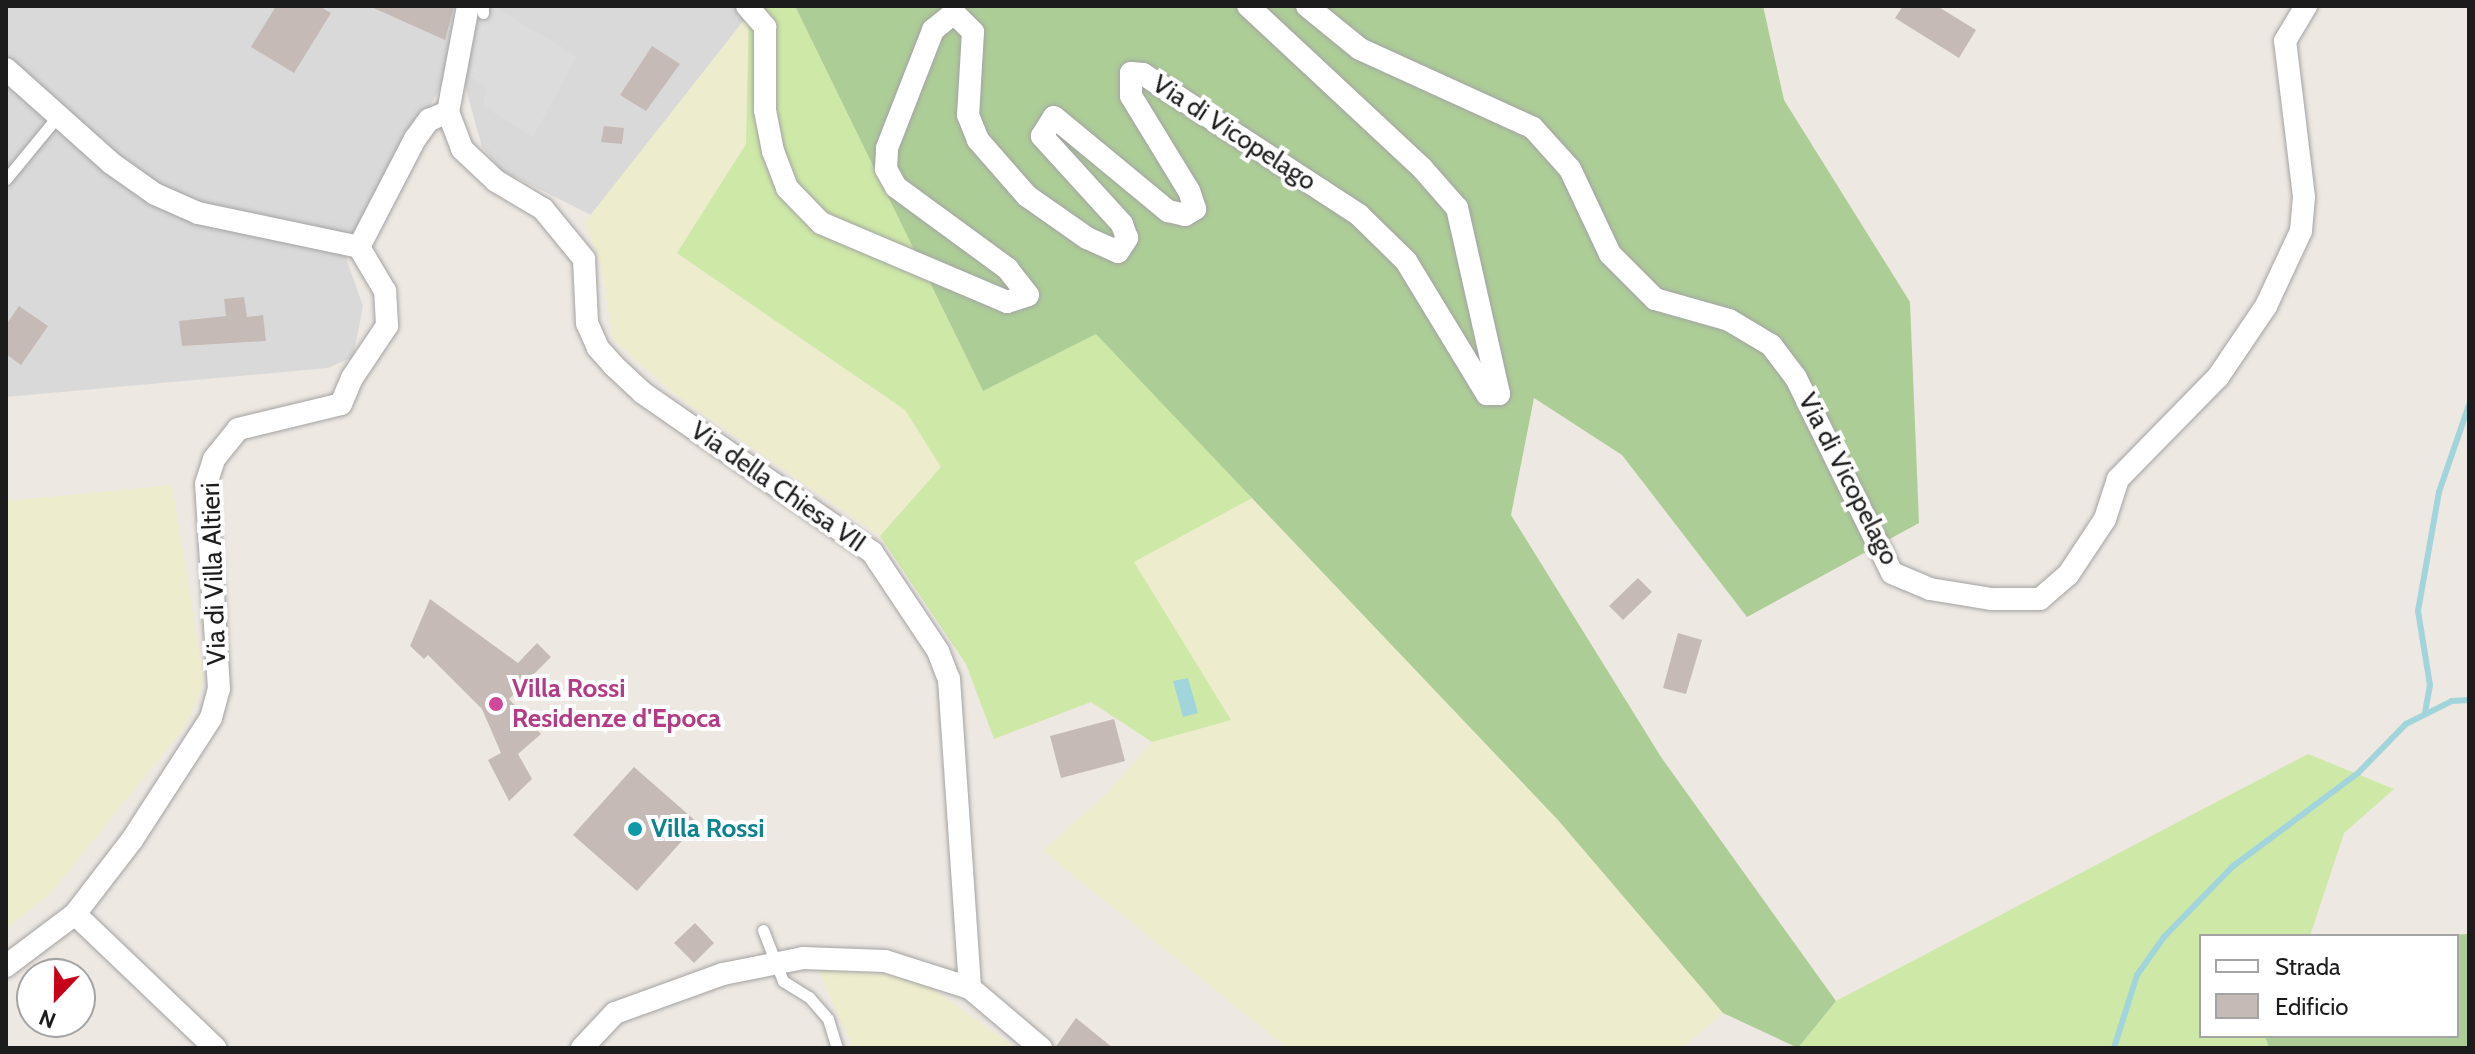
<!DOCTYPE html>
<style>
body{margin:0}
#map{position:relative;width:2475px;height:1054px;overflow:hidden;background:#eee8e2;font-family:Cabin,sans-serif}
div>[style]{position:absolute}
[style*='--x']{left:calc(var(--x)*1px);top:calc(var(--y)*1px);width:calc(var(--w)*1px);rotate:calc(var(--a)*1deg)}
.residential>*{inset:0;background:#dad9d9}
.farmland>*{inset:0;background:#edeccd}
.grass>*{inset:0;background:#cee8a7}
.forest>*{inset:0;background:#adcd97}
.parking>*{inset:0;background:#dcdcdc}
.water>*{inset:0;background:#a2d5db}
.stream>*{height:6px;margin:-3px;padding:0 3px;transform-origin:3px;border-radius:3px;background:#a2d5db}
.building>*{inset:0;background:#c5bab5}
.roads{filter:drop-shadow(0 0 2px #a3a3a3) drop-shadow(0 0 2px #a3a3a3)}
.lane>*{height:11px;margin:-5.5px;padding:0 5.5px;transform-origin:5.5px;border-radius:5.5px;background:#fff}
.street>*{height:22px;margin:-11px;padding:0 11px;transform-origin:11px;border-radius:11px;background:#fff}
.dots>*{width:22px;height:22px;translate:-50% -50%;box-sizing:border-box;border:4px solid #fff;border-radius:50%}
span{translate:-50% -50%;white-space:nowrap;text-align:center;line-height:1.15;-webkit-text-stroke:8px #fff;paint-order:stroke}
.street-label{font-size:26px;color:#1c1c1c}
.hotel-label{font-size:26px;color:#b23c85;font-weight:700}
.left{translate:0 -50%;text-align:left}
.culture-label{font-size:26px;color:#0d838f;font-weight:700}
.frame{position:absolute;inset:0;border:8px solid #1c1c1c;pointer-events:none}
.legend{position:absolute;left:2199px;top:934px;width:260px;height:104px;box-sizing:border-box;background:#fff;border:2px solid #a4a4a4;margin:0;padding:10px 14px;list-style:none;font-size:24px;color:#1c1c1c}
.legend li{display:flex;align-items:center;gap:16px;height:40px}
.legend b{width:40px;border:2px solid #a4a4a4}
.north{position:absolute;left:16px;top:958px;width:80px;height:80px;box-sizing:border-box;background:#fff;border:2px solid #a4a4a4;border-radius:50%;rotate:202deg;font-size:22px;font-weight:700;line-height:32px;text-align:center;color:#1c1c1c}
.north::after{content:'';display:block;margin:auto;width:28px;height:36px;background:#c70117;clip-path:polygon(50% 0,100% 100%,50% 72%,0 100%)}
</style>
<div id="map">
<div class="residential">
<i style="clip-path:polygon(6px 6px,749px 6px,749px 14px,591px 215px,501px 170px,482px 147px,457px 57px,346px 258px,363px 306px,353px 357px,328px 368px,6px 397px)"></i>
</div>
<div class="farmland">
<i style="clip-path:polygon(749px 14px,746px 144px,677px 253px,905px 410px,941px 467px,880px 536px,674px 394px,613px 339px,601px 265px,585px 222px)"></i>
<i style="clip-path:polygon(172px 485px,204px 681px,187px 724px,49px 895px,6px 929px,6px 501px)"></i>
<i style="clip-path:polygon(1252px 498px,1558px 820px,1723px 1013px,1682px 1048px,1287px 1048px,1043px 851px,1108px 792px,1152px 742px,1230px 720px,1133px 562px)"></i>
<i style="clip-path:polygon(815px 963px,920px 980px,1016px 1048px,853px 1048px)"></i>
</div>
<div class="grass">
<i style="clip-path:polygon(749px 6px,795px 6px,983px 391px,1096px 333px,1252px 498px,1134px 562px,1231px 720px,1152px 742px,1091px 702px,994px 739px,966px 664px,880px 536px,941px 467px,905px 410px,677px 253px,746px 144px)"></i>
<i style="clip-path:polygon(2308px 754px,2394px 789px,2344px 833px,2310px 936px,2201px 936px,2201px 1036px,2265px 1036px,2269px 1048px,1798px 1048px,1836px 1001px)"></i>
</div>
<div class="forest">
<i style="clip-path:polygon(795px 6px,1763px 6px,1784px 100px,1910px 302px,1919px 523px,1747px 617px,1622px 455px,1534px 398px,1511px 515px,1661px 757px,1836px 1001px,1798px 1048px,1723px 1013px,1558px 820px,1096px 334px,983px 391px)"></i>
<i style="clip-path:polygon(2469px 934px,2469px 1048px,2269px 1048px,2265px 1036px,2457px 1036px,2457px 936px,2424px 936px)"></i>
</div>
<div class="parking">
<i style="clip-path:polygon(478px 6px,496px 8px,577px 56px,533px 137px,483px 106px,486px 89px,471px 76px)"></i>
</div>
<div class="water">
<i style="clip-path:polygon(1188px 678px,1198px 713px,1183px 717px,1173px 681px)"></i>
</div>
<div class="stream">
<i style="--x:2425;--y:713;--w:28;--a:-80"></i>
<i style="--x:2430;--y:685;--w:75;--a:-99.2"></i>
<i style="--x:2418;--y:611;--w:121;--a:-80"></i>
<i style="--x:2439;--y:492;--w:92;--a:-71"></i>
<i style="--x:2114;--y:1048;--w:77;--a:-72.5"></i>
<i style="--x:2137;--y:975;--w:47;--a:-54.6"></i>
<i style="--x:2164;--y:937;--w:98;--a:-45.8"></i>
<i style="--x:2232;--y:867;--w:157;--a:-36.7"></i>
<i style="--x:2358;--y:773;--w:69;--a:-45.6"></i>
<i style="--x:2406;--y:724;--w:51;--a:-26.6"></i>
<i style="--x:2452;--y:701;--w:17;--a:-3"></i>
</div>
<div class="building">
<i style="clip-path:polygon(276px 6px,319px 6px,331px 13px,294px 73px,251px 47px)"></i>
<i style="clip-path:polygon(369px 6px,454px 6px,445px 40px)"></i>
<i style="clip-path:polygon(1903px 6px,1937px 6px,1976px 30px,1959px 58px,1895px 18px)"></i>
<i style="clip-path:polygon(652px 46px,680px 64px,646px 111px,620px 95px)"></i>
<i style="clip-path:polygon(604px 126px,624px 128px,622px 144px,601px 142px)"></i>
<i style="clip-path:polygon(244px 297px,247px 317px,263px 315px,266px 341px,182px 346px,179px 321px,226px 316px,224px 299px)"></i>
<i style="clip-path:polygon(19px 306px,48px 326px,21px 365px,6px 354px,6px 325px)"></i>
<i style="clip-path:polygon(1638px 578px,1652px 592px,1623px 620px,1609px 606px)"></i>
<i style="clip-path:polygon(430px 599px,518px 663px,537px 643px,551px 657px,509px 699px,541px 734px,518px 754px,532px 779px,509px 801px,488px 760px,501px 753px,482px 709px,428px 655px,424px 659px,410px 646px)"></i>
<i style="clip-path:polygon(1678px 633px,1702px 640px,1686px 694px,1663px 688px)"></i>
<i style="clip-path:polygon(1114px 719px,1125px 761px,1061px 778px,1050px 736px)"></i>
<i style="clip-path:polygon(634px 767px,698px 823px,637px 891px,573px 835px)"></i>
<i style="clip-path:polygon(695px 923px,714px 943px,694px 963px,674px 943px)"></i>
<i style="clip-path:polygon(1076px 1018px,1113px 1048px,1055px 1048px)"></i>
</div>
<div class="roads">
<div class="lane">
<i style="--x:483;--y:6;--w:7;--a:90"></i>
<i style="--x:6;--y:179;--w:80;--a:-50.6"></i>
<i style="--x:763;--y:930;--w:55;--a:68.6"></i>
<i style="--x:783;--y:981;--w:31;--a:32"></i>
<i style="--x:809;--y:997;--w:29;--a:49"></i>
<i style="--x:828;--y:1019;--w:30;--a:73"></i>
</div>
<div class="street">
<i style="--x:747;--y:6;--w:28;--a:49"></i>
<i style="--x:765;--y:27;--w:83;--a:90"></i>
<i style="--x:765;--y:110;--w:42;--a:79"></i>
<i style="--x:773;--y:151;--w:40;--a:69"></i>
<i style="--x:787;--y:188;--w:49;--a:45.8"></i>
<i style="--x:821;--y:223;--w:202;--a:23"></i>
<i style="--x:1007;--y:302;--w:22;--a:-18"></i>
<i style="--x:1028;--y:295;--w:33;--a:-128"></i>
<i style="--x:1008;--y:269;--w:139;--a:-143.8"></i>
<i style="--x:896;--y:187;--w:21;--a:-119"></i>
<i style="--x:886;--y:169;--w:21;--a:-87"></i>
<i style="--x:887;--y:148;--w:127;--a:-68.7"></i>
<i style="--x:933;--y:30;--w:27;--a:-39"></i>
<i style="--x:954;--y:13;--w:27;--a:45"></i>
<i style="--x:973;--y:32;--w:83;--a:93.4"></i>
<i style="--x:968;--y:115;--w:27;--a:68"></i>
<i style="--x:978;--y:140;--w:74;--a:48.8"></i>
<i style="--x:1027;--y:196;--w:73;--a:35"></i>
<i style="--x:1087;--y:238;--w:34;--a:24"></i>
<i style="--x:1118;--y:252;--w:17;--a:-57"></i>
<i style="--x:1127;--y:238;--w:15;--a:-110"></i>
<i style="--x:1122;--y:224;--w:119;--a:-132.3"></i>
<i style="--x:1042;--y:136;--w:22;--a:-58"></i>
<i style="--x:1054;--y:117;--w:148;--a:39.5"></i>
<i style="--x:1168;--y:211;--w:17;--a:13"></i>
<i style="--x:1185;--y:215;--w:12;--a:-31"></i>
<i style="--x:1195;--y:209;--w:19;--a:-108"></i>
<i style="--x:1189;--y:191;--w:111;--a:-121.4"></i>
<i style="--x:1131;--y:96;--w:23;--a:-90"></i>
<i style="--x:1131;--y:73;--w:12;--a:5"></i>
<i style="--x:1143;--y:74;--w:258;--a:33.1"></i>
<i style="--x:1359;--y:215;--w:66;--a:44.4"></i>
<i style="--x:1406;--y:261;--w:156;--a:58.7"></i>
<i style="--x:1487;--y:394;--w:12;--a:0"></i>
<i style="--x:1499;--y:394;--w:191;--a:-102.7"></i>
<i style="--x:1457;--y:208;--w:53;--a:-131.2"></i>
<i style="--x:1422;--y:168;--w:238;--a:-137"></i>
<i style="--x:1307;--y:6;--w:68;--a:39.1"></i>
<i style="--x:1360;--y:49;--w:190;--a:24.5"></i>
<i style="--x:1533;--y:128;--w:55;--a:47.9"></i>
<i style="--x:1570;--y:169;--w:94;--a:64.8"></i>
<i style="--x:1610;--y:254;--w:64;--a:45"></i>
<i style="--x:1655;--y:299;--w:77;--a:15.8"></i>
<i style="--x:1729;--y:320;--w:49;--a:30.8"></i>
<i style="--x:1771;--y:345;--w:41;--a:52.9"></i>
<i style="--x:1796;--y:378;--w:217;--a:63.8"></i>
<i style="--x:1892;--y:573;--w:41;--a:22.8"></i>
<i style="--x:1930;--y:589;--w:63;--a:9.2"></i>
<i style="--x:1992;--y:599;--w:48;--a:0"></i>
<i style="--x:2040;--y:599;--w:37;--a:-41"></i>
<i style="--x:2068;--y:575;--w:67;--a:-56.5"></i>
<i style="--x:2105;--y:519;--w:42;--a:-72"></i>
<i style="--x:2118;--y:479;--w:143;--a:-45.6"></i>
<i style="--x:2218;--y:377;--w:86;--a:-55.9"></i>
<i style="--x:2266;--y:306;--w:83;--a:-65"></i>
<i style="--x:2301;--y:231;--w:34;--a:-85"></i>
<i style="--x:2304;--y:197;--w:157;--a:-96.9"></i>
<i style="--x:2285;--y:41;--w:41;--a:-59"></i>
<i style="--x:6;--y:69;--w:141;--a:41.8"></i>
<i style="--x:111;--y:163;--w:54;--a:35.2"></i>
<i style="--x:155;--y:194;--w:47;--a:23.8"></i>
<i style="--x:198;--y:213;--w:165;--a:11.9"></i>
<i style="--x:448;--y:112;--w:40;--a:69"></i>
<i style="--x:462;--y:149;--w:47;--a:43.3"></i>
<i style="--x:496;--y:181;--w:55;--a:30.8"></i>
<i style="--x:543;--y:209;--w:65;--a:50.6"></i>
<i style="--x:584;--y:259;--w:64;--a:87.3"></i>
<i style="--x:587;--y:323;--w:27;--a:66"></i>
<i style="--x:598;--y:348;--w:24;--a:48"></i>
<i style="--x:614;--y:366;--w:40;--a:43"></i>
<i style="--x:643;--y:393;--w:279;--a:34.8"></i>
<i style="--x:872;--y:552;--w:119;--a:56.3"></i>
<i style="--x:938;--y:651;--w:30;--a:69"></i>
<i style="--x:949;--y:679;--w:310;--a:86.1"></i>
<i style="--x:75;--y:914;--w:194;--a:43.7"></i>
<i style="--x:6;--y:966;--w:86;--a:-37"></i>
<i style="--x:75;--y:914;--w:93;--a:-52.4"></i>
<i style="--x:132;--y:840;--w:145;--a:-57.1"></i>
<i style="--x:211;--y:718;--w:30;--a:-75"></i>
<i style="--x:219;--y:689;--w:205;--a:-93.6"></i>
<i style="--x:206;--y:484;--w:26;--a:-72"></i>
<i style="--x:214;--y:459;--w:38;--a:-51"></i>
<i style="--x:238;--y:429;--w:106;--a:-13.6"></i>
<i style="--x:341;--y:404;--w:28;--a:-67"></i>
<i style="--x:352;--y:378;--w:63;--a:-56.1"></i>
<i style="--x:387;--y:326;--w:35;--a:-93"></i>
<i style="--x:385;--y:291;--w:51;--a:-120.6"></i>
<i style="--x:359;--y:247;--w:122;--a:-62.6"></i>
<i style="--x:415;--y:139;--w:24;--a:-54"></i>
<i style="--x:429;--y:120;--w:21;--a:-23"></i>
<i style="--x:448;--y:112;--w:108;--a:-79.3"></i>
<i style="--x:582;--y:1048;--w:48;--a:-46.7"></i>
<i style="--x:615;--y:1013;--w:115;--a:-19.9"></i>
<i style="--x:723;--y:974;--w:82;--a:-11.3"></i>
<i style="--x:803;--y:958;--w:82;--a:2.1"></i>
<i style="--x:885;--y:961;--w:89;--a:17.6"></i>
<i style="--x:970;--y:988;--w:93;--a:40.2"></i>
</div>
</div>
<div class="dots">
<i style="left:496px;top:704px;background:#d1479c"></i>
<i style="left:635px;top:829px;background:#0f9aa8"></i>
</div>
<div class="street-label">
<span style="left:1234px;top:133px;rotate:33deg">Via di Vicopelago</span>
<span style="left:1848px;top:479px;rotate:63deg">Via di Vicopelago</span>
<span style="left:778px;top:487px;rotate:35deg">Via della Chiesa VII</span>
<span style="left:214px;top:574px;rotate:-92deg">Via di Villa Altieri</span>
</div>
<div class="hotel-label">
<span class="left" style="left:512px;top:704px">Villa Rossi<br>Residenze d'Epoca</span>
</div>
<div class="culture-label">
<span class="left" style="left:651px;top:829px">Villa Rossi</span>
</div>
<div class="frame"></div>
<ul class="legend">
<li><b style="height:10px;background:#fff"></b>Strada</li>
<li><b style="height:22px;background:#c5bab5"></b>Edificio</li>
</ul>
<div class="north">N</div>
</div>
